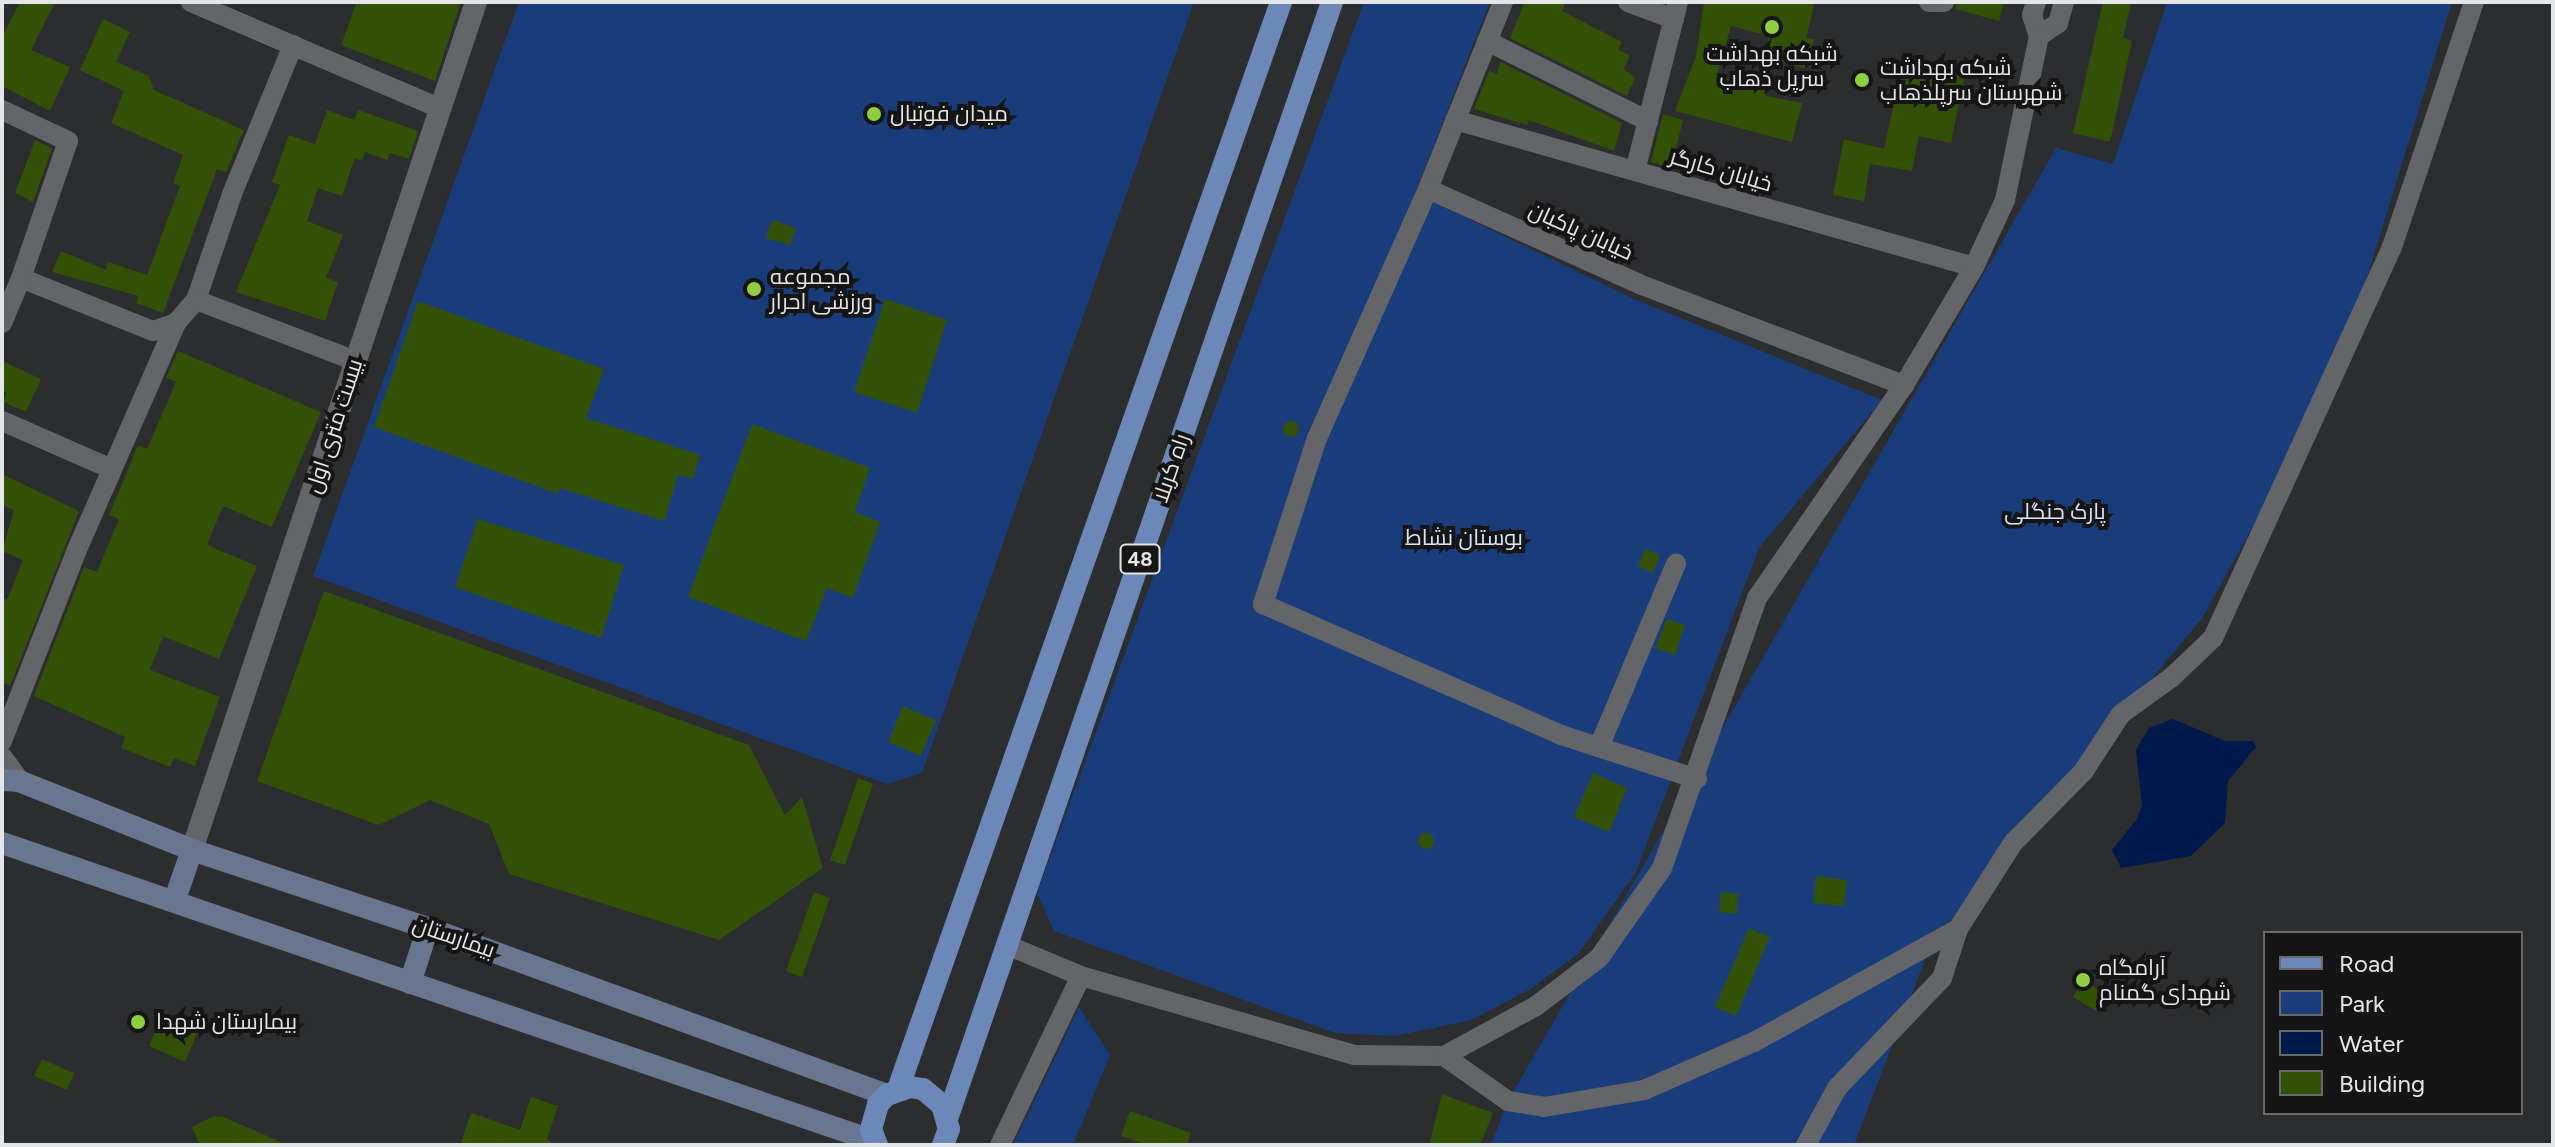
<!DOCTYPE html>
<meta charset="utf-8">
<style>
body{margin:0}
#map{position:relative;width:2555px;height:1147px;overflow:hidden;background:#2c2d2f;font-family:Figtree,Cairo,sans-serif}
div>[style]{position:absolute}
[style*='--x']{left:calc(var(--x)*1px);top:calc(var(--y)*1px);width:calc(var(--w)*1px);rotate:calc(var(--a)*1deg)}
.green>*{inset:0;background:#193d7b}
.water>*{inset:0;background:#00184c}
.building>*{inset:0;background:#325006}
.round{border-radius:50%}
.minor>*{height:20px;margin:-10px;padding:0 10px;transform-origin:10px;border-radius:10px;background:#646568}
.tertiary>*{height:22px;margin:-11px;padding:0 11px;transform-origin:11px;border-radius:11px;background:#646568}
.secondary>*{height:22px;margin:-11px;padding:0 11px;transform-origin:11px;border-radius:11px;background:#687690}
.primary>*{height:22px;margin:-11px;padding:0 11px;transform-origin:11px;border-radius:11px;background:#6c88b9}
.dots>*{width:22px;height:22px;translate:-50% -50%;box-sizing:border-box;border:4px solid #151516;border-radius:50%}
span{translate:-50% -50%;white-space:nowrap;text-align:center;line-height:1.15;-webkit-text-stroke:8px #151516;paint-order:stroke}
.shield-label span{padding:2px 6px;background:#151516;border:2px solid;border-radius:6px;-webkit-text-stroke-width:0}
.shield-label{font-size:20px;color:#e5e6e7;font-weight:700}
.poi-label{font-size:22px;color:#e5e6e7}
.left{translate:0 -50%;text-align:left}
.street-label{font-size:22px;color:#e5e6e7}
.park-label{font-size:22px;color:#d7e4f9}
.frame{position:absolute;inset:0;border:4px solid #e5e6e7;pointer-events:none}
.legend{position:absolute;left:2263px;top:931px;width:260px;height:184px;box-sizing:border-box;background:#151516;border:2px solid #68696a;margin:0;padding:10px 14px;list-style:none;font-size:24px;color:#e5e6e7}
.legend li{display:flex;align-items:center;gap:16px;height:40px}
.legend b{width:40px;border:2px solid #68696a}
</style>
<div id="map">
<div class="green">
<i style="clip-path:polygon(519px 2px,1194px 2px,922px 773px,887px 784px,313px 576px)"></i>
<i style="clip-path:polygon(1364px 2px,1490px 2px,1415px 193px,1634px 299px,1882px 400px,1759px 548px,1636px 872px,1578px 954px,1529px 990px,1471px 1020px,1395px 1036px,1335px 1033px,1054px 931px,1037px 893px)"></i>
<i style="clip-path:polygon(2167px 2px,2452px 2px,2338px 371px,2203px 617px,1931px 944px,1854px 1145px,1491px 1145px,1508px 1101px,2056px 148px,2113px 164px)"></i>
<i style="clip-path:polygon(1079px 1007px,1110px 1055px,1073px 1145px,1013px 1145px)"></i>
</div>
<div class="water">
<i style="clip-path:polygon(2173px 719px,2225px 741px,2253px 741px,2256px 747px,2228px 781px,2225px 823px,2191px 856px,2121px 868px,2112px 850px,2137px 819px,2142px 805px,2136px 750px,2149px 728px)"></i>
</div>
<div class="building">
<i style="clip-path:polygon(20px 2px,55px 2px,31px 50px,70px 67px,50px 111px,2px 86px,2px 37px)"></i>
<i style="clip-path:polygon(357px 2px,461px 2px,435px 81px,341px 45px)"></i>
<i style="clip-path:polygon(1525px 2px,1566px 2px,1562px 11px,1622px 42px,1618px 50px,1630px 55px,1624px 69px,1635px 78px,1627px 96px,1510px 38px)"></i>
<i style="clip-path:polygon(1704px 2px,1815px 2px,1806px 38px,1814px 39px,1807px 69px,1763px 57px,1769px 36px,1731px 26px,1717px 76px,1767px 89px,1766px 96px,1802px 103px,1792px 142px,1675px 111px,1696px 56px)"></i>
<i style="clip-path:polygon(1957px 2px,2004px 2px,1999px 21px,1955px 9px)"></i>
<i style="clip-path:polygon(2103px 2px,2131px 2px,2123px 38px,2132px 41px,2110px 142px,2073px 133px)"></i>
<i style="clip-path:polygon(103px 19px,130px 32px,116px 62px,149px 76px,154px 90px,244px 130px,226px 172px,217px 169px,163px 313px,136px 303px,139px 296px,52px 272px,61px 251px,106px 270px,108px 262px,147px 275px,180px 186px,173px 183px,183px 155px,111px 123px,124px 91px,80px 70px)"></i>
<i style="clip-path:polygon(1903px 61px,1965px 75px,1951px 143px,1919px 136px,1912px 171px,1870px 164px,1864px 201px,1833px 195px,1844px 139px,1884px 149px)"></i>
<i style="clip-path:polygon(1500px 62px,1622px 123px,1614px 151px,1529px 120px,1527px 125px,1474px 109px,1489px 71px,1497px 74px)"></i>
<i style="clip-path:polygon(327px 110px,354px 120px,358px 110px,418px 131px,409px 159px,390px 153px,387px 160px,365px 152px,362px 161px,355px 158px,342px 196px,318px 188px,307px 221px,343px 235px,326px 278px,338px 282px,325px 321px,236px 292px,280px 185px,272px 182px,289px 135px,315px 144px)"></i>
<i style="clip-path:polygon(1663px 114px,1683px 120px,1671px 168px,1651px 162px)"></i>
<i style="clip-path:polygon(35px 140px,52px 148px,33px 202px,15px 193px)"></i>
<i style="clip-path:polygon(772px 220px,796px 228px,790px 245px,766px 238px)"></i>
<i style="clip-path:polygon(885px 299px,947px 320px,917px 413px,854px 392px)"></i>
<i style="clip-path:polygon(418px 301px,604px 369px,586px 418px,700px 455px,693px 479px,678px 475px,664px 521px,560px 488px,558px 494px,374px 427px)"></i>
<i style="clip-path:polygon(178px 351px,321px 412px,272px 527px,223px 506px,207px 545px,257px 566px,219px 659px,163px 636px,150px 670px,220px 697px,195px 766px,174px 758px,170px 767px,121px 748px,125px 737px,34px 696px,84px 567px,97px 572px,119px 519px,109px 515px,138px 445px,147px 449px,176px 382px,166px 378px)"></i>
<i style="clip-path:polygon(2px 361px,41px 379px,26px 412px,3px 402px,7px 393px,2px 390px)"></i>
<i class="round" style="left:1283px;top:421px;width:16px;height:16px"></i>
<i style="clip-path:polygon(752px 424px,870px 468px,855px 512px,880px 522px,853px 598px,827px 588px,806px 641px,688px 597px)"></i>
<i style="clip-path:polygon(2px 474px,79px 511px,10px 686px,2px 682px,2px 598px,7px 600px,23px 560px,2px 551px,14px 510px,2px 505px)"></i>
<i style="clip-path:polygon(478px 519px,624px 565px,601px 638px,455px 587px)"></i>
<i style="clip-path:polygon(1645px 549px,1660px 555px,1653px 573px,1638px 566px)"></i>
<i style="clip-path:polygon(324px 591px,749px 745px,785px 815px,802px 797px,823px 868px,719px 940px,509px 874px,489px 824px,430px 800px,379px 825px,257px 781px)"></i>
<i style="clip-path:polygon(1667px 619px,1685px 625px,1675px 655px,1655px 648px)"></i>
<i style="clip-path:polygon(903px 706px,936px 720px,921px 756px,888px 742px)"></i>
<i style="clip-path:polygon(1593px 773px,1627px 788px,1609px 832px,1574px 817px)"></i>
<i style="clip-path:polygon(858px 778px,873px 784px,845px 865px,830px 860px)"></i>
<i class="round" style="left:1418px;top:833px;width:16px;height:16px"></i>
<i style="clip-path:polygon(1816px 876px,1847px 880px,1844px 906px,1813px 903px)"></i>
<i style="clip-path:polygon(814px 892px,830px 898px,802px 977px,786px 971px)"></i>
<i style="clip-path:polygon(1721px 892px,1739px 894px,1736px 914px,1719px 912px)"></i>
<i style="clip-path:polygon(1749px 928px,1770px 937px,1736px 1016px,1715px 1007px)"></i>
<i style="clip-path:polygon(2083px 980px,2109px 996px,2098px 1012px,2073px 997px)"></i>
<i style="clip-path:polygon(161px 1016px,198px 1031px,185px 1062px,149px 1046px)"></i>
<i style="clip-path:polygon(42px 1059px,74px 1073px,67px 1090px,34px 1076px)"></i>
<i style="clip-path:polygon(1442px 1094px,1493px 1113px,1480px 1145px,1429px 1145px)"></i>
<i style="clip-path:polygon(531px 1097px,558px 1106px,547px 1139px,556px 1145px,460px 1145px,471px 1113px,520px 1130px)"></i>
<i style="clip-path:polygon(1130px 1111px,1191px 1133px,1187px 1145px,1148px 1145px,1121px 1136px)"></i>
<i style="clip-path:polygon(214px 1116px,224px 1117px,287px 1145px,200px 1145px,192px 1127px)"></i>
</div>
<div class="minor">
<i style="--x:191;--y:2;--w:271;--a:23.1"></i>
<i style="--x:1503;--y:2;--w:201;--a:111.9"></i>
<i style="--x:1428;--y:189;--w:231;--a:24.2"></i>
<i style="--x:1639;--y:284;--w:284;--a:20.9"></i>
<i style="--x:1628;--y:2;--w:49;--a:20.3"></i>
<i style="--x:1929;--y:2;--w:15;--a:0"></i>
<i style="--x:2036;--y:2;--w:14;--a:107"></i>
<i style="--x:2032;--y:15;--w:22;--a:72"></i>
<i style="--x:2039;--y:36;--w:23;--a:-34"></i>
<i style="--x:2058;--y:23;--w:22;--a:-74"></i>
<i style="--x:1487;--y:41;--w:180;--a:26.4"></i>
<i style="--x:2;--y:110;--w:73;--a:25.2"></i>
<i style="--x:68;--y:141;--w:145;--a:108.9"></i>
<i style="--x:21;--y:278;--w:142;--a:21.9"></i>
<i style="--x:153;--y:331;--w:24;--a:-19"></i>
<i style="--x:176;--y:323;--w:30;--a:-49"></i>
<i style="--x:196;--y:300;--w:112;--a:-71.2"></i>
<i style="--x:232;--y:194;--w:161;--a:-67.7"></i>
<i style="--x:1455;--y:120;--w:539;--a:15.81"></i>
<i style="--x:1635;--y:171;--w:174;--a:-75.7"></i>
<i style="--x:1428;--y:189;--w:273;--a:114"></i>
<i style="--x:1317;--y:438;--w:175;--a:108"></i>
<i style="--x:1263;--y:604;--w:326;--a:23.7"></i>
<i style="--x:1561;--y:735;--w:143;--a:17.9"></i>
<i style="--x:196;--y:300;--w:171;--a:20.9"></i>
<i style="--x:2;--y:323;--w:49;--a:-67.1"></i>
<i style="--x:2;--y:421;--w:120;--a:23.6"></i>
<i style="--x:2;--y:741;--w:203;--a:-68.6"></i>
<i style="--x:76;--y:552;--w:250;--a:-66.4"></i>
<i style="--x:1599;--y:747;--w:199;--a:-67.2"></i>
<i style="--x:1007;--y:945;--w:80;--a:22.7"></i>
<i style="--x:1081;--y:976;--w:285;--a:16.1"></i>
<i style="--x:1355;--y:1055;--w:89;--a:0.6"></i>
<i style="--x:1444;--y:1056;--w:78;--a:35.1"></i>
<i style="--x:1508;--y:1101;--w:36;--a:9"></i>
<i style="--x:1544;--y:1107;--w:101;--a:-9.6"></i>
<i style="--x:1644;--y:1090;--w:120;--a:-23.6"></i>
<i style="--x:1754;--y:1042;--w:233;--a:-29"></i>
<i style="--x:1958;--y:929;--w:102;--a:-57.4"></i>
<i style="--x:2013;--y:843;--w:100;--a:-45.4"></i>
<i style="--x:2083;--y:772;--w:69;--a:-56.8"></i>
<i style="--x:2121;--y:714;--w:62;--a:-35.8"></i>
<i style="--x:2171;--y:678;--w:58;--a:-43.6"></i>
<i style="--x:2213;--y:638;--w:430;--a:-65.4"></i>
<i style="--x:2392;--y:247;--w:258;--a:-71.5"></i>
<i style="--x:1444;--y:1056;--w:105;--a:-28.5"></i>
<i style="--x:1536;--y:1006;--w:79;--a:-37.3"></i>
<i style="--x:1599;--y:958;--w:110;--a:-55"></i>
<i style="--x:1662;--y:868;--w:286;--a:-70.6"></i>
<i style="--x:1757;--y:598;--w:259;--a:-55.4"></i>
<i style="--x:1904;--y:385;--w:137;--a:-59.3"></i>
<i style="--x:1974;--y:267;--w:74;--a:-65.2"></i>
<i style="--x:2005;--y:200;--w:167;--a:-78.3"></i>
<i style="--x:1000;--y:1145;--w:187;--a:-64.4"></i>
<i style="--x:1806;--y:1145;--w:65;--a:-61.5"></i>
<i style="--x:1837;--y:1088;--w:152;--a:-46.3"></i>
<i style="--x:1942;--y:978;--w:52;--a:-71.9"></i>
</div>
<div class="tertiary">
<i style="--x:2;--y:758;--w:29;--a:54"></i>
<i style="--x:192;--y:850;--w:894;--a:-71.48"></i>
</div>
<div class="secondary">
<i style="--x:2;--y:780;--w:17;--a:3"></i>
<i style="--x:19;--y:781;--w:186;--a:21.7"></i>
<i style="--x:192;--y:850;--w:249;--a:18.3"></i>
<i style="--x:428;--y:928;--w:488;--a:20"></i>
<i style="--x:2;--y:843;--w:922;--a:18.87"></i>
<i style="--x:175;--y:899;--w:52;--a:-70.9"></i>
<i style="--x:410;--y:983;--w:58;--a:-71.9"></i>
</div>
<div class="primary">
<i style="--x:898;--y:1089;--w:1153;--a:-70.59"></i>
<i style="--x:948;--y:1116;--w:1178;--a:-70.98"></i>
<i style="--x:877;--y:1145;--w:17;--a:-111"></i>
<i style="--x:871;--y:1129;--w:26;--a:-74"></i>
<i style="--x:878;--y:1104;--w:13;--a:-45"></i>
<i style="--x:887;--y:1095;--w:24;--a:-19"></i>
<i style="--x:910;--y:1087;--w:13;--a:9"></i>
<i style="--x:923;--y:1089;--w:25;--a:40"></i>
<i style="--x:942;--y:1105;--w:25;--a:74"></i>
<i style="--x:949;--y:1129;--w:17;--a:111"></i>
</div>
<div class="dots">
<i style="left:1772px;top:27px;background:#8fcd41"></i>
<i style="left:1862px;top:80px;background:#8fcd41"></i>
<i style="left:874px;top:114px;background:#8fcd41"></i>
<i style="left:754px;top:289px;background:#8fcd41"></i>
<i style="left:2083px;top:980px;background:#8fcd41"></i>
<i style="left:138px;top:1022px;background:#8fcd41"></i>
</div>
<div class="shield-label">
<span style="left:1140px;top:559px">48</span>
</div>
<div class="poi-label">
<span style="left:1772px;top:66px">شبکه بهداشت<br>سرپل ذهاب</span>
<span class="left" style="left:1880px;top:80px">شبکه بهداشت<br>شهرستان سرپلذهاب</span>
<span class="left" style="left:890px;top:114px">میدان فوتبال</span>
<span class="left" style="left:770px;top:289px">مجموعه<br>ورزشی احرار</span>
<span class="left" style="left:2099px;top:980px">آرامگاه<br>شهدای گمنام</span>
<span class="left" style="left:156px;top:1022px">بیمارستان شهدا</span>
</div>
<div class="street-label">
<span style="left:1721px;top:170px;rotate:16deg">خیابان کارگر</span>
<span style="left:1581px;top:231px;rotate:24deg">خیابان پاکبان</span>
<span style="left:334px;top:426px;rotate:-72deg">بیست متری اول</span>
<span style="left:1171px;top:468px;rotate:-71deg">راه کربلا</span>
<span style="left:454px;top:937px;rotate:19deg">بیمارستان</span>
</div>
<div class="park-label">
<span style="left:2055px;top:512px">پارک جنگلی</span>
<span style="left:1464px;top:538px">بوستان نشاط</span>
</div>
<div class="frame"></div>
<ul class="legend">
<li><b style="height:10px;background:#6c88b9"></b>Road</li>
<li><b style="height:22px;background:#193d7b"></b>Park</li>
<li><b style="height:22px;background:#00184c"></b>Water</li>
<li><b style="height:22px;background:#325006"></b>Building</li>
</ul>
</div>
